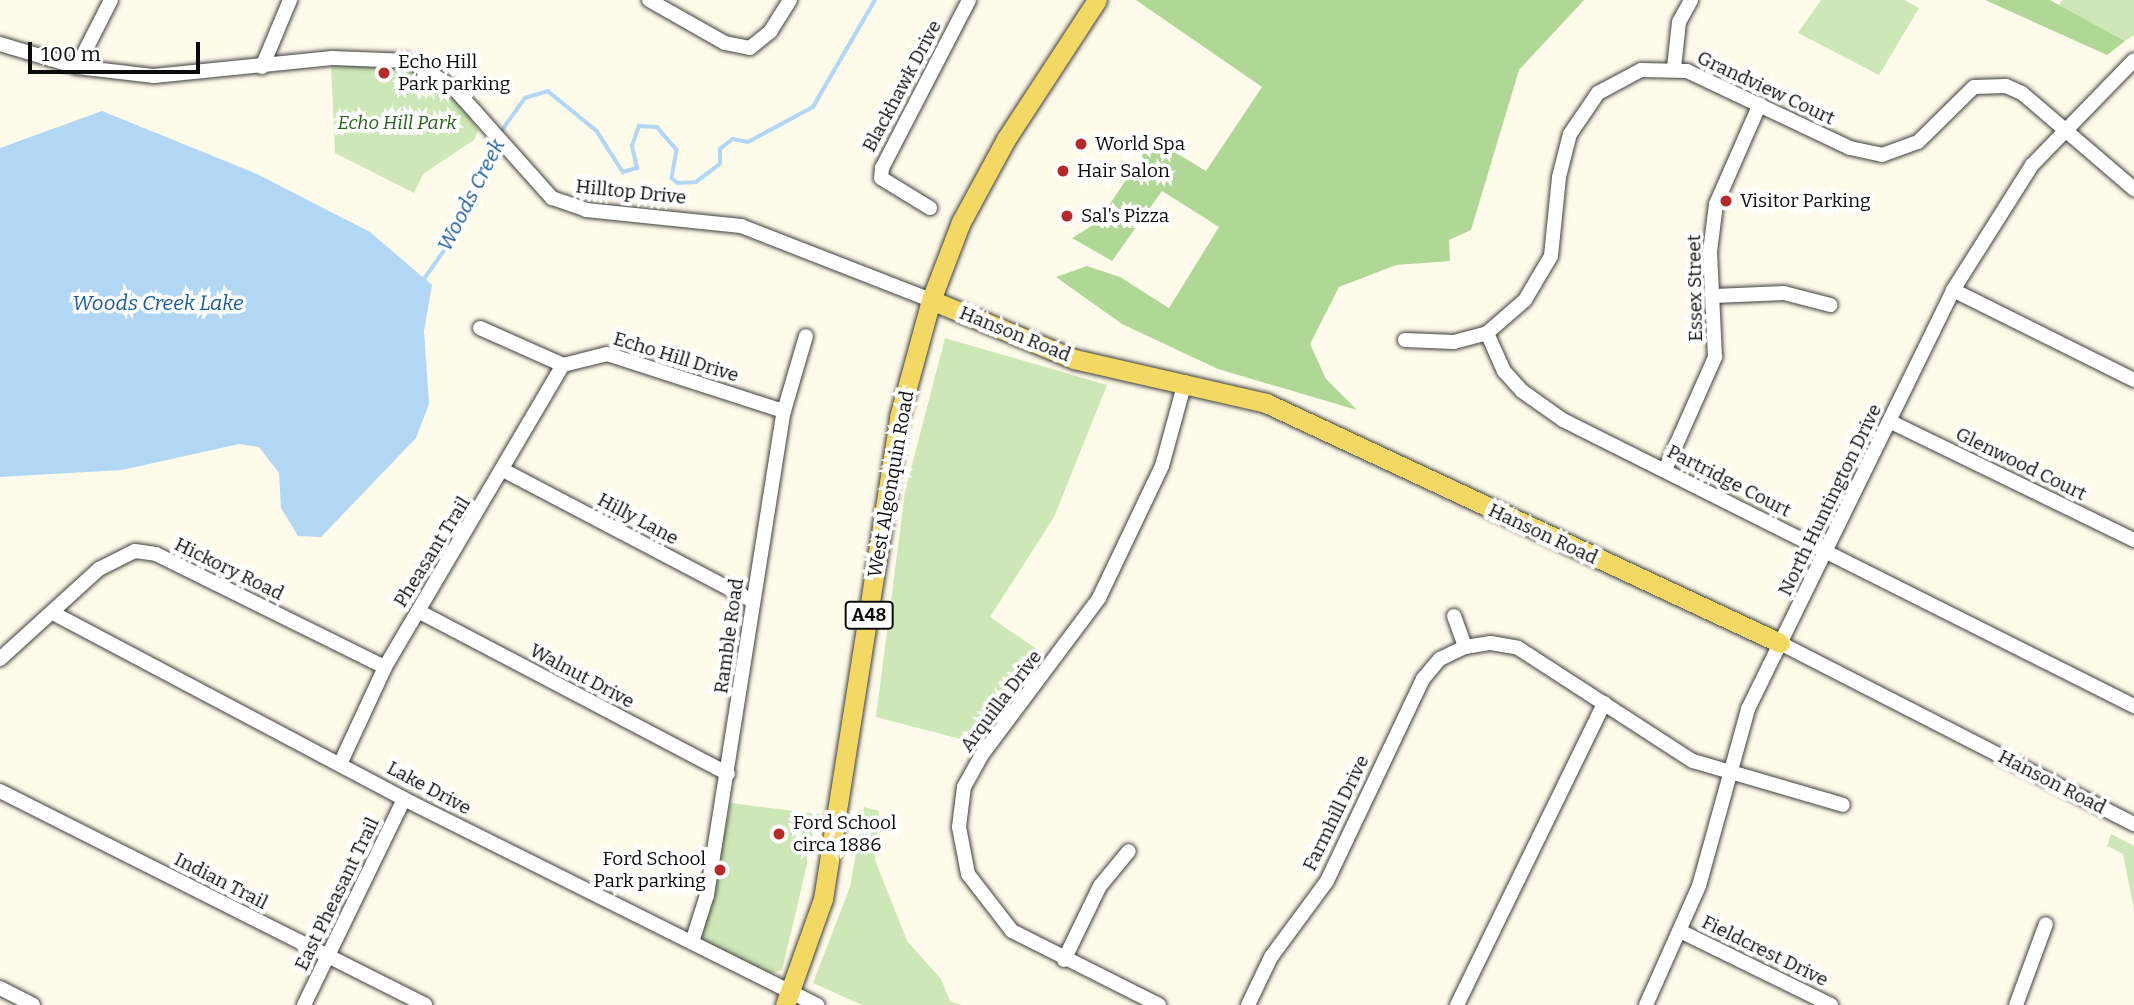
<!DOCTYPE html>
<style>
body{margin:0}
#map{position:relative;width:2134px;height:1005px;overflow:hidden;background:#fefbea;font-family:Bitter,serif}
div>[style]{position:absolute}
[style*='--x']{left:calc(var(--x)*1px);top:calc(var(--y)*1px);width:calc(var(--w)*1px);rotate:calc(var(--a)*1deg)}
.green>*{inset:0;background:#cde7b6}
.forest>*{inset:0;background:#b0d796}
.water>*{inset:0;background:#b1d7f4}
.stream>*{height:3.5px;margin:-1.75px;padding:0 1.75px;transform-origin:1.75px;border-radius:1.75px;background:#b1d7f4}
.roads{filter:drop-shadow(0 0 2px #3e3e3e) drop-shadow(0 0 2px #3e3e3e)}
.minor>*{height:14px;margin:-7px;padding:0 7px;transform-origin:7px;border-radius:7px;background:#fff}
.major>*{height:19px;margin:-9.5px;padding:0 9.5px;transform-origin:9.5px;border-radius:9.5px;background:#f4d864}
.dots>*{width:19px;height:19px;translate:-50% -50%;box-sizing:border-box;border:4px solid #fff;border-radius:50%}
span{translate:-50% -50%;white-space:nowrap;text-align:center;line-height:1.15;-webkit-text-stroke:7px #fff;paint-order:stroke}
.shield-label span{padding:2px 5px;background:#fff;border:2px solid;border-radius:5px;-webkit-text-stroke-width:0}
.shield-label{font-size:18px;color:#0b0b0b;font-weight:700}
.poi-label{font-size:19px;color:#0b0b0b}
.left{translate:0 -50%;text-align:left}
.right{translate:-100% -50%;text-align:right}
.street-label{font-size:19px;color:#0b0b0b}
.park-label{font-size:19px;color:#29601e;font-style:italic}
.water-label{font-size:21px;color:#1a5a98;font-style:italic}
.scale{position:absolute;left:28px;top:42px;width:172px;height:32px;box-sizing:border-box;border:4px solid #0b0b0b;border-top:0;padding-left:9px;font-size:21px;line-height:24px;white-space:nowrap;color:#0b0b0b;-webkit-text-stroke:5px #fff;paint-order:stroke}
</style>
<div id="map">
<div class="green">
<i style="clip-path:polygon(1821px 0,1904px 0,1919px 8px,1879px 75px,1798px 33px)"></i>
<i style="clip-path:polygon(2062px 0,2134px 0,2134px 35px,2125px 41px,2059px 5px)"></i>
<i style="clip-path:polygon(331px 64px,413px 68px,442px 87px,469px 116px,478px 130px,474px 140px,423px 174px,414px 193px,335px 153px)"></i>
<i style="clip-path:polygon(945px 338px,1107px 385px,1054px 517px,990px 617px,1044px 654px,968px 741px,876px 717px,905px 492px)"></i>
<i style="clip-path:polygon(731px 803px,819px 814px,782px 970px,770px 974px,701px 940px)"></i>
<i style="clip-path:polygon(864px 807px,879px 811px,875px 860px,907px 941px,941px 979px,950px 1001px,961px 1005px,862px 1005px,813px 983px,850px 887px)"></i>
<i style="clip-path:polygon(2111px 834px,2134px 846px,2134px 910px,2123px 854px,2107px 846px)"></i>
</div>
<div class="forest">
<i style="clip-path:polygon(1136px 0,1584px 0,1519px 70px,1471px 230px,1449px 240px,1450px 261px,1396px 265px,1339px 287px,1310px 344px,1326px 379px,1357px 410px,1218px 369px,1122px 324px,1056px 277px,1087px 266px,1120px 277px,1169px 308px,1219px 227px,1162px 191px,1112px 261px,1072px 238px,1098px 222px,1153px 139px,1206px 171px,1262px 87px)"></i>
<i style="clip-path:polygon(1985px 0,2050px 0,2125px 41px,2107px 55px)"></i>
</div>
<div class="water">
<i style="clip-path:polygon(102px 111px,257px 174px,370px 232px,432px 285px,424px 331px,429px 404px,416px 438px,321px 537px,298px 536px,281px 508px,279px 473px,259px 447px,239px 444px,122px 470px,0 477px,0 148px)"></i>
</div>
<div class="stream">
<i style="--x:500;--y:133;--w:43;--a:-54.5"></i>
<i style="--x:525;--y:98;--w:24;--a:-17"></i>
<i style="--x:548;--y:91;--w:63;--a:39.2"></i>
<i style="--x:597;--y:131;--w:49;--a:57.6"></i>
<i style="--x:623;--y:172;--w:15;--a:-16"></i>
<i style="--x:637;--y:168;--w:23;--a:-103"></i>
<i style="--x:632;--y:146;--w:21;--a:-71"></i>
<i style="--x:639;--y:126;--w:18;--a:3"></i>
<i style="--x:657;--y:127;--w:30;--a:49"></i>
<i style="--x:677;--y:150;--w:28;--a:100"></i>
<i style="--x:672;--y:178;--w:8;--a:40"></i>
<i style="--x:678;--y:183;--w:18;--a:-3"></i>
<i style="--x:696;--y:182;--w:30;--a:-37"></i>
<i style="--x:720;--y:164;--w:15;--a:-90"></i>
<i style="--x:720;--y:149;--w:16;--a:-38"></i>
<i style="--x:733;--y:139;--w:15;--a:11"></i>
<i style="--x:748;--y:142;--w:74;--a:-28.3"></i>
<i style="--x:813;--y:107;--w:124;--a:-59.9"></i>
<i style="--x:422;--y:282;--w:37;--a:-55"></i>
<i style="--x:443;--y:252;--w:124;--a:-64.7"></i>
</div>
<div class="roads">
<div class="minor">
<i style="--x:649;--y:0;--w:87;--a:29.5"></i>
<i style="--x:725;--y:43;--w:25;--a:11"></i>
<i style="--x:750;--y:48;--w:26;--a:-39"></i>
<i style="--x:770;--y:32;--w:38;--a:-58"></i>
<i style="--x:0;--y:44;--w:80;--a:16.6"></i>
<i style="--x:77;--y:67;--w:78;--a:6.7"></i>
<i style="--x:154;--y:76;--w:179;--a:-5.8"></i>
<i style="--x:332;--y:58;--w:78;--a:2.2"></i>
<i style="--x:410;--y:61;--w:50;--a:31.2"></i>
<i style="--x:453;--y:87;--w:149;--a:48.3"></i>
<i style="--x:552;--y:198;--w:36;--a:19"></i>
<i style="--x:586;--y:210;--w:156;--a:5.9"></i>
<i style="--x:741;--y:226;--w:204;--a:21.3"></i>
<i style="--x:77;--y:67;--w:75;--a:-63.1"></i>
<i style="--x:262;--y:67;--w:73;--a:-67.3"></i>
<i style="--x:1674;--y:68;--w:46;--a:-83.8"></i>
<i style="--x:1679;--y:22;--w:25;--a:-61"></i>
<i style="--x:930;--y:208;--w:57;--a:-148.5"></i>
<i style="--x:881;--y:178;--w:10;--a:-84"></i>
<i style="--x:882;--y:168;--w:189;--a:-62.6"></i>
<i style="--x:1953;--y:290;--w:202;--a:26.4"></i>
<i style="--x:1714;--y:296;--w:70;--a:-2.5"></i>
<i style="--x:1784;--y:293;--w:48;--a:14.6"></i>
<i style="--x:480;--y:328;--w:91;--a:24"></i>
<i style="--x:563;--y:365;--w:45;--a:-14"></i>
<i style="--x:607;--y:354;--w:186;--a:17.9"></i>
<i style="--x:1487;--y:333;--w:42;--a:65.9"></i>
<i style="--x:1504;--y:371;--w:27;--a:48"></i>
<i style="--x:1522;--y:391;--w:50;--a:35.3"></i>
<i style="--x:1563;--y:420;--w:639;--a:26.61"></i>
<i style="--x:1405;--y:340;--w:49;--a:2.3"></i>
<i style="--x:1454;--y:342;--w:34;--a:-15"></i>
<i style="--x:1487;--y:333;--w:50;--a:-41"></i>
<i style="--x:1525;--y:300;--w:51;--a:-59.4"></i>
<i style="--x:1551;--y:256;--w:79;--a:-84.2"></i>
<i style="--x:1559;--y:177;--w:44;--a:-75.7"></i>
<i style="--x:1570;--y:134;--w:50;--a:-55.7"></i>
<i style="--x:1598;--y:93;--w:49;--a:-28.1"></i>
<i style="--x:1641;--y:70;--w:46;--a:1.2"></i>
<i style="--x:1687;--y:71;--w:180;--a:25.3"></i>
<i style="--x:1850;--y:148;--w:33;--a:12"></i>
<i style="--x:1882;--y:155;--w:38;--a:-20"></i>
<i style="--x:1918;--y:142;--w:78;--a:-44.5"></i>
<i style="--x:1974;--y:87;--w:32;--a:-2"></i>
<i style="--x:2006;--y:86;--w:17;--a:24"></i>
<i style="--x:2022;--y:93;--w:148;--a:40.6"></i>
<i style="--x:1891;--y:422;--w:270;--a:25.9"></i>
<i style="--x:1665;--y:470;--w:124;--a:-66.1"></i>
<i style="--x:1715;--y:357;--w:105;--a:-92.7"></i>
<i style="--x:1710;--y:252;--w:48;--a:-82.9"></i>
<i style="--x:1716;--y:204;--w:109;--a:-66.3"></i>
<i style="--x:505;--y:471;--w:280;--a:27.7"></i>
<i style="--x:418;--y:611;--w:350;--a:27.7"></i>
<i style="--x:53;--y:613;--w:397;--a:27.9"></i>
<i style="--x:404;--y:799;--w:462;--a:26.5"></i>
<i style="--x:1454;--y:616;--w:33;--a:70"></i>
<i style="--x:1780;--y:643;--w:398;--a:27.1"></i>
<i style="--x:0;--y:659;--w:134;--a:-42.3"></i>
<i style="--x:99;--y:569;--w:40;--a:-26.6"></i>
<i style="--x:135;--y:551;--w:21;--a:8"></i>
<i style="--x:156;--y:554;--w:255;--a:26.3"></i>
<i style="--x:341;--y:762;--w:105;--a:-65.1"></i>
<i style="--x:385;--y:667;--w:351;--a:-59.5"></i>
<i style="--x:0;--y:791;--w:476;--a:26.7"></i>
<i style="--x:1682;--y:932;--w:166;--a:26.1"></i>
<i style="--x:692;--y:942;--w:49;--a:-72.3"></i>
<i style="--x:707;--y:895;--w:490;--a:-81"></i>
<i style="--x:784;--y:411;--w:78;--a:-73.7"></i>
<i style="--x:1064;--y:960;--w:82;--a:-64.1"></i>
<i style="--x:1100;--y:886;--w:45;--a:-50.4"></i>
<i style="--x:0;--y:988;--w:37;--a:27"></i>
<i style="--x:304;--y:1005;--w:229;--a:-64.1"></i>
<i style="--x:1159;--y:1005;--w:165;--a:-153.3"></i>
<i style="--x:1012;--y:931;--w:72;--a:-127.7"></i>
<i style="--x:968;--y:874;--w:48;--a:-100.8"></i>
<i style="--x:959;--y:827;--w:40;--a:-82.9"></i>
<i style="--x:964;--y:787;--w:35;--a:-61"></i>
<i style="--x:981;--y:756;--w:197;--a:-53.2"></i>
<i style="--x:1099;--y:598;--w:146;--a:-64.5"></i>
<i style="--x:1162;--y:466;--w:87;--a:-74.7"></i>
<i style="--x:1248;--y:1005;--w:53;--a:-64.4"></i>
<i style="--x:1271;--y:957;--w:94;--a:-53.6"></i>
<i style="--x:1327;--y:881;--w:224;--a:-64.6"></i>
<i style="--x:1423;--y:679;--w:26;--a:-50"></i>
<i style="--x:1440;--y:659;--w:28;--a:-26"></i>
<i style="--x:1465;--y:647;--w:26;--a:-9"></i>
<i style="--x:1491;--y:643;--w:27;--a:10"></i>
<i style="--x:1518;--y:648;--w:208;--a:32.9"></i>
<i style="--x:1693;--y:761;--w:156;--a:16.3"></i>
<i style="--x:1457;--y:1005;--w:336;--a:-64"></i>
<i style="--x:1646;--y:1005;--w:130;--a:-66"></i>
<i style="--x:1699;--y:886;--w:184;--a:-74.5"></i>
<i style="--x:1748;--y:709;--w:466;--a:-63.9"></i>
<i style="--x:1953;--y:290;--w:148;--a:-57.7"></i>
<i style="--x:2032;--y:165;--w:146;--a:-45.8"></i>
<i style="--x:2016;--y:1005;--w:86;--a:-69.7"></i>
</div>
<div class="major">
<i style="--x:931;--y:300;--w:155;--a:22.4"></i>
<i style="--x:1074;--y:359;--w:197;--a:12.9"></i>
<i style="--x:1266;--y:403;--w:567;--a:25.03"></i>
<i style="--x:785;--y:1005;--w:113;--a:-70.3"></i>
<i style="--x:823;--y:899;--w:488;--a:-81"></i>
<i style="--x:899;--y:417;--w:121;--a:-74.7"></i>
<i style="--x:931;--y:300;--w:84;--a:-69"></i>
<i style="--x:961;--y:222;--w:94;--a:-61.5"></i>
<i style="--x:1006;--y:139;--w:166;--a:-56.8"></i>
</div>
</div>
<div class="dots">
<i style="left:384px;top:73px;background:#b62929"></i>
<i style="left:1081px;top:144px;background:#b62929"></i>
<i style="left:1063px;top:171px;background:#b62929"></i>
<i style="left:1726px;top:201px;background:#b62929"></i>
<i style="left:1067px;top:216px;background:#b62929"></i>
<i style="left:779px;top:834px;background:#b62929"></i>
<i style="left:720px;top:870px;background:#b62929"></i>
</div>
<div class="shield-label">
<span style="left:869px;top:615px">A48</span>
</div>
<div class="poi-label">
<span class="left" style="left:398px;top:73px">Echo Hill<br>Park parking</span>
<span class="left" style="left:1095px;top:144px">World Spa</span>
<span class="left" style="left:1077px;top:171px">Hair Salon</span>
<span class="left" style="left:1740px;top:201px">Visitor Parking</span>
<span class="left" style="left:1081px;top:216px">Sal's Pizza</span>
<span class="left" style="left:793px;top:834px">Ford School<br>circa 1886</span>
<span class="right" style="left:706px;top:870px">Ford School<br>Park parking</span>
</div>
<div class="street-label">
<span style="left:902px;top:86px;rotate:-62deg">Blackhawk Drive</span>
<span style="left:1766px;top:88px;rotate:25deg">Grandview Court</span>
<span style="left:631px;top:192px;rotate:6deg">Hilltop Drive</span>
<span style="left:1695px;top:288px;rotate:-91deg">Essex Street</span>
<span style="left:1015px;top:334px;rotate:22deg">Hanson Road</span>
<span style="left:676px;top:357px;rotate:17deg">Echo Hill Drive</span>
<span style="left:2021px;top:464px;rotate:26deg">Glenwood Court</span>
<span style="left:1729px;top:481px;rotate:27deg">Partridge Court</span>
<span style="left:891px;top:484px;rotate:-80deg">West Algonquin Road</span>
<span style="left:1830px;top:500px;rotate:-64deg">North Huntington Drive</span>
<span style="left:638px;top:519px;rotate:28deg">Hilly Lane</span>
<span style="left:1543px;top:534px;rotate:25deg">Hanson Road</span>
<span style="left:432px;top:552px;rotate:-58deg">Pheasant Trail</span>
<span style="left:229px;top:569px;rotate:26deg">Hickory Road</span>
<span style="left:729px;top:636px;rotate:-82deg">Ramble Road</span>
<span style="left:582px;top:676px;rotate:28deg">Walnut Drive</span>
<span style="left:1001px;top:701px;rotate:-53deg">Arquilla Drive</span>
<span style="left:2052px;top:782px;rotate:27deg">Hanson Road</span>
<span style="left:429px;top:788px;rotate:28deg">Lake Drive</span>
<span style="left:1336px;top:813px;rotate:-64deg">Farmhill Drive</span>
<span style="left:221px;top:881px;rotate:27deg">Indian Trail</span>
<span style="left:337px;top:894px;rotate:-64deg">East Pheasant Trail</span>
<span style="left:1765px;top:951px;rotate:26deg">Fieldcrest Drive</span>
</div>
<div class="park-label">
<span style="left:397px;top:123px">Echo Hill Park</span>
</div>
<div class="water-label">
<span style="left:471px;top:195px;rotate:-63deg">Woods Creek</span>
<span style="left:158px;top:303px">Woods Creek Lake</span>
</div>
<div class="scale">100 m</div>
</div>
